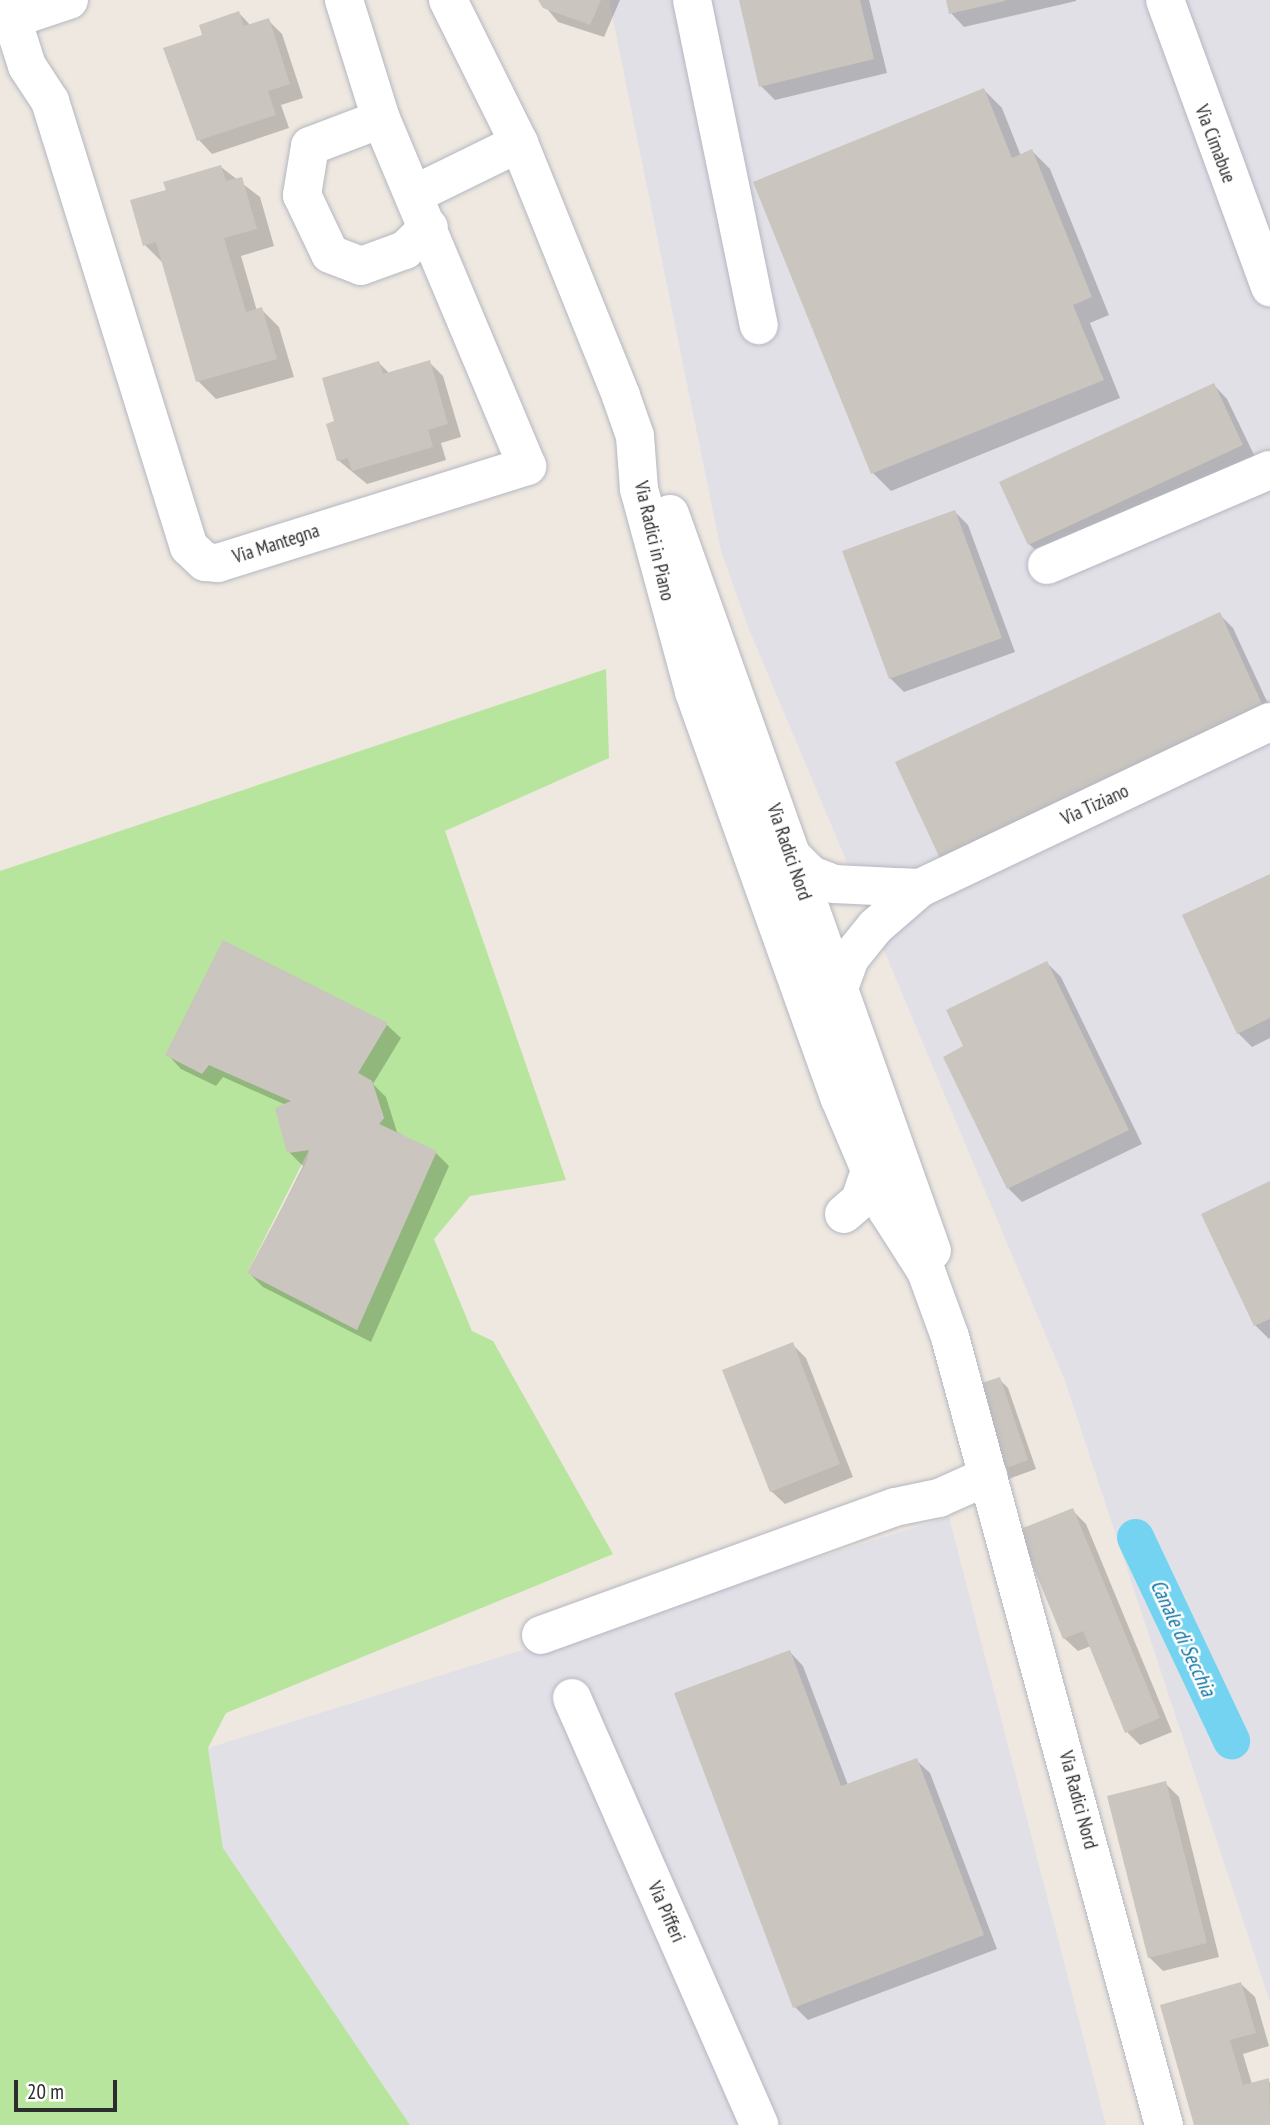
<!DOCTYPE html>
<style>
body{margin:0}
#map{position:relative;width:1270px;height:2125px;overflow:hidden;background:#efe8e0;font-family:"PT Sans Narrow",sans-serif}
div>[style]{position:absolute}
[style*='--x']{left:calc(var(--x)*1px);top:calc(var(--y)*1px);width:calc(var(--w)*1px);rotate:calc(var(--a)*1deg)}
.industrial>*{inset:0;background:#e2e0e7}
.green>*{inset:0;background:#b7e59d}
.shadow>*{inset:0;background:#0003}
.canal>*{height:37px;margin:-18.5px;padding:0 18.5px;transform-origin:18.5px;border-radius:18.5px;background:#73d3f0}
.building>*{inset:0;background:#cac5bf}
.roads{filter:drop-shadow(0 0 2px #b3b7c1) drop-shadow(0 0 2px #b3b7c1)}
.minor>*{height:38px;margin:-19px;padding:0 19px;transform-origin:19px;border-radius:19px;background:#fff}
span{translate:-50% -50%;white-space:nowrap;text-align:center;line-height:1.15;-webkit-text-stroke:5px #fff;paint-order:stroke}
.street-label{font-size:19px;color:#2d2d2d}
.water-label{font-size:21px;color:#0c73a2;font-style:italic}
.scale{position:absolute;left:14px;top:2080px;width:103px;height:32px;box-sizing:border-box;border:4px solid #2d2d2d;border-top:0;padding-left:9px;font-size:21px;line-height:24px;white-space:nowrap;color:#2d2d2d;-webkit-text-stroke:5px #fff;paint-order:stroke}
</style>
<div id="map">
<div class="industrial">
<i style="clip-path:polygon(609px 0,1270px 0,1270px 2002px,1065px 1381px,748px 627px,721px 551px)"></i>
<i style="clip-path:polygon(949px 1517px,1106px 2125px,410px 2125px,223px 1848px,208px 1748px)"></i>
</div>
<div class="green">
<i style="clip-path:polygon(evenodd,606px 669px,609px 758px,445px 831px,566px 1180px,470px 1196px,434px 1239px,472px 1331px,493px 1341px,613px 1554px,226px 1713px,208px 1748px,223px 1848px,410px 2125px,0 2125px,0 871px,606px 669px,388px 1023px,358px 1073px,372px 1081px,384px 1118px,379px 1124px,436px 1151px,357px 1330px,247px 1273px,309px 1150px,287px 1153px,291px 1101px,209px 1065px,388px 1023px)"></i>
</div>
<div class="shadow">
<i style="clip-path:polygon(540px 0,620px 0,604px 37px,558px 22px)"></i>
<i style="clip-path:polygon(740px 0,869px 0,887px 73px,775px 100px,761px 86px)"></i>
<i style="clip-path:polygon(947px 0,1076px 0,1076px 1px,964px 27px,951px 13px)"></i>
<i style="clip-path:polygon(239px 13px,251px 26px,268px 20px,282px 34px,303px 98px,281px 105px,289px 128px,212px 154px,199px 140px,204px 36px)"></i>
<i style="clip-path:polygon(984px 90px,1002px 108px,1021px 156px,1032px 151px,1050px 169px,1109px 315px,1090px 323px,1120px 398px,891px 491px,873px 473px)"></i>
<i style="clip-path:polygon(221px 167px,260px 197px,274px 246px,241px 256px,257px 311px,261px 309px,279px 327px,294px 377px,216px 399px,198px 381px,163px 263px,145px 245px,168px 191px)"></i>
<i style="clip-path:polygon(429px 362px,443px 376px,461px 437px,441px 443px,446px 460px,367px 484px,338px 460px,336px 422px,379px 363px,390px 374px)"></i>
<i style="clip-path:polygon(1214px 385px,1227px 399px,1256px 459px,1043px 557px,1029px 544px)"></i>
<i style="clip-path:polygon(955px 512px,968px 525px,1015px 652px,904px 692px,890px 678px)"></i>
<i style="clip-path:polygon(1219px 614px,1233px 628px,1270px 708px,1270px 735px)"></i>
<i style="clip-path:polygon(1270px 876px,1270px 1038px,1252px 1047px,1238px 1033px)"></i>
<i style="clip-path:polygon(1047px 963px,1061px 977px,1142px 1144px,1022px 1202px,1008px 1188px,966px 1047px)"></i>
<i style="clip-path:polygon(387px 1025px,401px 1038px,373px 1084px,386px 1097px,397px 1132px,436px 1153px,449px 1166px,371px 1342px,263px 1287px,249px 1273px,303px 1166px,289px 1152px,286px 1105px,223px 1077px,216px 1086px,181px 1069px,168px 1055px)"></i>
<i style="clip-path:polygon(1270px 1183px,1270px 1338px,1269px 1339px,1255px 1325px)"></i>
<i style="clip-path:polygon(792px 1344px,806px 1358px,853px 1477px,785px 1504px,771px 1491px)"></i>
<i style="clip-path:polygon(999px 1379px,1008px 1388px,1036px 1469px,1006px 1480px)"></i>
<i style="clip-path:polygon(1072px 1510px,1086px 1524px,1172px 1732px,1140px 1745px,1127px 1732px,1091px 1646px,1078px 1651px,1064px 1638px)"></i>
<i style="clip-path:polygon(790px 1652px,803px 1666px,848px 1785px,916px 1760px,930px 1773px,997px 1949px,808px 2020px,795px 2007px)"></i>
<i style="clip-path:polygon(1165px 1783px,1179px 1797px,1219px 1957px,1163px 1971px,1149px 1957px)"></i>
<i style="clip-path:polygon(1241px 1984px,1255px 1997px,1269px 2046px,1243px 2054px,1252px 2084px,1270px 2082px,1270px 2125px,1196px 2125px)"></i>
</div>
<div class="canal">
<i style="--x:1135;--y:1537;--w:225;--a:64.7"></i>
</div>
<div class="building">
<i style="clip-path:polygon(538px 0,601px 0,590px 25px,543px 8px)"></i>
<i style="clip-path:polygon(739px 0,860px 0,874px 59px,759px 87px)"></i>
<i style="clip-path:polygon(946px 0,1005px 0,1005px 1px,949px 14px)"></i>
<i style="clip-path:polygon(239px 11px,244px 26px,269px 18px,290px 84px,268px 91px,276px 115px,197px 141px,163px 48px,202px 35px,199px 25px)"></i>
<i style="clip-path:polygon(984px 88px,1012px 158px,1032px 149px,1092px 297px,1073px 305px,1104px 380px,871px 474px,753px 182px)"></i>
<i style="clip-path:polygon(221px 165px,226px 181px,242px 177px,257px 229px,224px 238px,246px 312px,262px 307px,277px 359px,196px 382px,156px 242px,143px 246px,130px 200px,166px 190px,163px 182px)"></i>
<i style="clip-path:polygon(430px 360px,448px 424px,428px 430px,433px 447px,352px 471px,348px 458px,337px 461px,326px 424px,334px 421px,322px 378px,379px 361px,383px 374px)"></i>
<i style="clip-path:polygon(1214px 383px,1243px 445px,1028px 545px,999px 482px)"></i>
<i style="clip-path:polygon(955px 510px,1002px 638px,889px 679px,842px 551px)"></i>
<i style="clip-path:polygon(1220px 612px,1268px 717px,944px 867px,895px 762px)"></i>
<i style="clip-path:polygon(1270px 874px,1270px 1018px,1237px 1034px,1182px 915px)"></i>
<i style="clip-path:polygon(223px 940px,388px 1023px,358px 1073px,372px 1081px,384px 1118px,379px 1124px,437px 1151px,357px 1330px,247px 1273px,307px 1161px,309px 1150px,287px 1153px,275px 1108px,291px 1101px,209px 1065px,202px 1074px,165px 1055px)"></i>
<i style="clip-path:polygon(1047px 961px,1129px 1130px,1007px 1189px,943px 1057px,963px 1046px,946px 1010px)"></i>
<i style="clip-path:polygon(1270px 1181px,1270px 1319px,1254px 1326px,1201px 1214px)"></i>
<i style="clip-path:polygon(793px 1342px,840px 1464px,770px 1492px,722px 1370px)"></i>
<i style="clip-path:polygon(1000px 1377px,1028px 1460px,996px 1472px,967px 1388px)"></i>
<i style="clip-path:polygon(1073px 1508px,1160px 1718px,1125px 1733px,1083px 1631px,1063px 1639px,1018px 1530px)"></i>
<i style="clip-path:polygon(790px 1650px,841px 1786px,917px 1758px,984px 1935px,793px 2008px,674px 1693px)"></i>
<i style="clip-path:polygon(1166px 1781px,1207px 1943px,1148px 1958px,1107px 1796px)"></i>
<i style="clip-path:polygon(1241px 1982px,1256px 2033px,1230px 2040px,1243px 2085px,1269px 2078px,1270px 2125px,1194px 2125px,1160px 2005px)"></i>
</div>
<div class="roads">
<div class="minor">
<i style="--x:6;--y:0;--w:69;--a:72.3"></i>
<i style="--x:27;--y:66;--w:42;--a:56.7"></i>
<i style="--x:50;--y:101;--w:467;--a:72.7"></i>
<i style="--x:189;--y:547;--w:22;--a:43"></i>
<i style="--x:205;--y:562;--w:13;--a:4"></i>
<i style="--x:218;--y:563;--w:324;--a:-17.4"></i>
<i style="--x:527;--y:466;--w:376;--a:-112.8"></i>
<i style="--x:381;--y:119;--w:125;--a:-107.3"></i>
<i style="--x:448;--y:0;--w:160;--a:63.6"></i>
<i style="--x:519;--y:143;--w:273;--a:68"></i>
<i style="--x:621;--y:396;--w:42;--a:70.7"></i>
<i style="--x:635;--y:436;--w:53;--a:85.7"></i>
<i style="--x:639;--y:489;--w:210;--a:74.8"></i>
<i style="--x:694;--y:692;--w:432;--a:70.3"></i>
<i style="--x:840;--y:1099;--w:121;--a:67.1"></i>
<i style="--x:887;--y:1210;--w:72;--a:57.4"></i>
<i style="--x:926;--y:1271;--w:70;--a:70"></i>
<i style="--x:950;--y:1337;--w:817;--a:74.81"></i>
<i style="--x:692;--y:0;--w:332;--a:78.4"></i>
<i style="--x:1165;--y:0;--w:306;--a:69.9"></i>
<i style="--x:12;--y:19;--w:60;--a:-18.4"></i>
<i style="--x:381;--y:119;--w:76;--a:159.2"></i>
<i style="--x:310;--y:146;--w:50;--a:99.3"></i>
<i style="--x:302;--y:195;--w:65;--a:64.6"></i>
<i style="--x:330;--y:254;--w:33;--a:21"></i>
<i style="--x:361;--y:266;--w:47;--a:-20"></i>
<i style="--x:405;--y:250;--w:33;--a:-44"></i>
<i style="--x:415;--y:194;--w:116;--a:-26.1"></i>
<i style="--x:670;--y:514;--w:782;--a:70.43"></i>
<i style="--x:1047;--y:565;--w:242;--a:-23.1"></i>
<i style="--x:790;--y:854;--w:30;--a:45"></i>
<i style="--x:811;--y:875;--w:25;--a:21"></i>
<i style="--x:834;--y:884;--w:86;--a:2.7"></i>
<i style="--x:838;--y:991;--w:35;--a:-70"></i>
<i style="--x:850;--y:958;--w:40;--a:-51"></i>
<i style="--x:875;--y:927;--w:60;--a:-40.9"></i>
<i style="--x:920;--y:888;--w:387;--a:-25.4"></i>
<i style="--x:844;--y:1214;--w:21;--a:-41"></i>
<i style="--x:860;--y:1200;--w:46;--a:-71.2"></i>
<i style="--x:541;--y:1635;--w:376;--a:-19.9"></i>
<i style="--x:895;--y:1507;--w:45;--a:-11.6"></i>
<i style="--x:939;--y:1498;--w:54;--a:-24.2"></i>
<i style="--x:572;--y:1698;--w:466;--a:66.3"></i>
</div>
</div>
<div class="street-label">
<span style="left:1215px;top:144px;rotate:69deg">Via Cimabue</span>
<span style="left:654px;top:541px;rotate:77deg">Via Radici in Piano</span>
<span style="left:276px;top:544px;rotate:-18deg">Via Mantegna</span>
<span style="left:1095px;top:805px;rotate:-25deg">Via Tiziano</span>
<span style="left:789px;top:852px;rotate:71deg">Via Radici Nord</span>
<span style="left:1078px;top:1800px;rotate:75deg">Via Radici Nord</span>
<span style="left:666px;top:1912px;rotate:66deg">Via Pifferi</span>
</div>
<div class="water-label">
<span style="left:1183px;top:1638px;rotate:65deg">Canale di Secchia</span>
</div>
<div class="scale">20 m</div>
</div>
